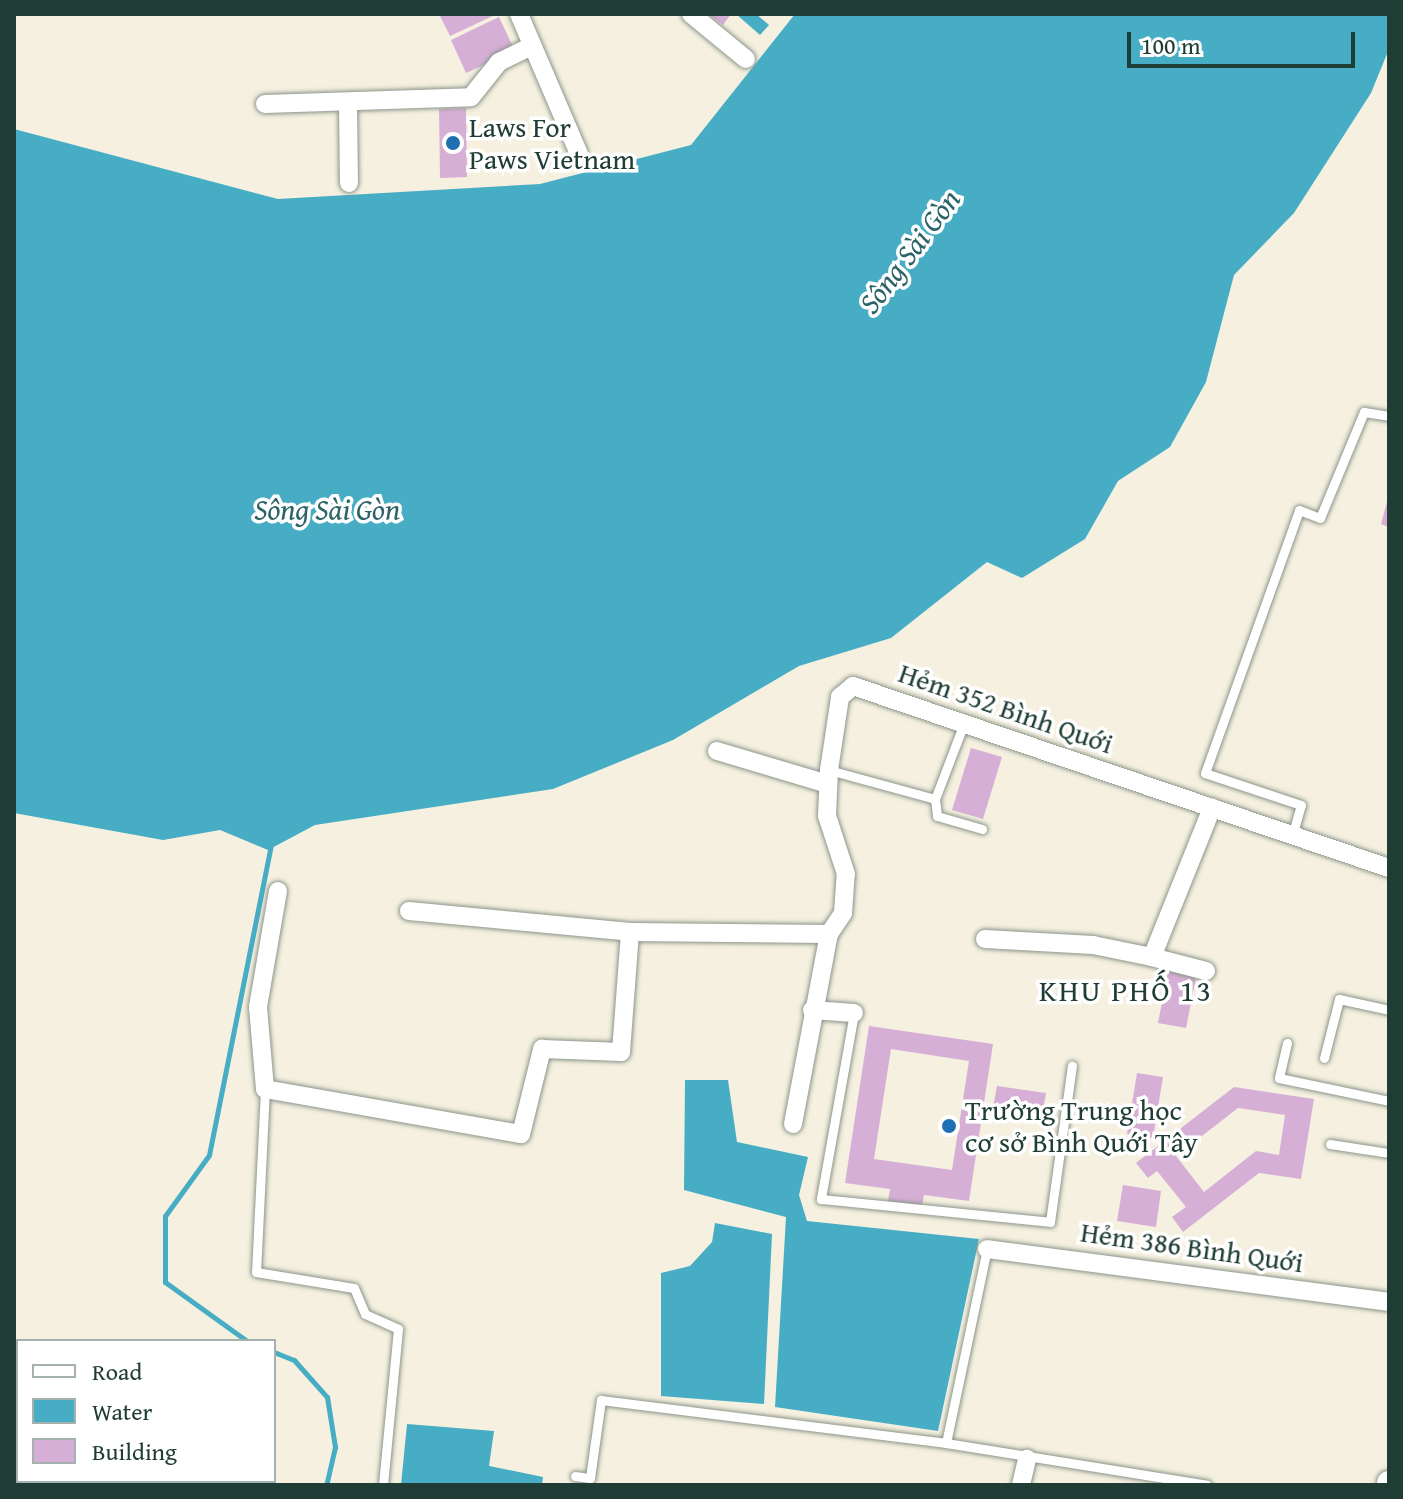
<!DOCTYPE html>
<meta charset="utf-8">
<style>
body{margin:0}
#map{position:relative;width:1403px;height:1499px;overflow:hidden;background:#f5f0e0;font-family:"Gentium Book Plus",serif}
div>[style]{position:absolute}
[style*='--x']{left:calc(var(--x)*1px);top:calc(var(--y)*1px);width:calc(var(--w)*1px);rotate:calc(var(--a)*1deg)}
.water>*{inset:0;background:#46adc5}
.stream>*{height:5px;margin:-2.5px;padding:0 2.5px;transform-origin:2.5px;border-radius:2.5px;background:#46adc5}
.building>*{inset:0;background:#d6afd6}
.roads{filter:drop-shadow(0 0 2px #8a968a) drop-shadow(0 0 2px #8a968a)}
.service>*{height:9px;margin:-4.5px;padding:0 4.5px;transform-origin:4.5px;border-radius:4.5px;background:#fff}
.minor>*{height:18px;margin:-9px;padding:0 9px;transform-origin:9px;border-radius:9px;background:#fff}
.secondary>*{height:24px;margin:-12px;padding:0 12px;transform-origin:12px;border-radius:12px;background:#fff}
.dots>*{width:22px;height:22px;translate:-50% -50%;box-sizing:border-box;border:4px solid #fff;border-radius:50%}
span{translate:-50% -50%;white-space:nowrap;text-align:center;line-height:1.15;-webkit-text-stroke:7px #fff;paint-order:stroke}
.poi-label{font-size:28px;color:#1f3d34}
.left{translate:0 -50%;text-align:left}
.street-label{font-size:28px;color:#1f3d34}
.water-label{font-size:30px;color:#2d6467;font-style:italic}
.neighbourhood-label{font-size:30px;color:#1f3d34;letter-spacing:2px}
.frame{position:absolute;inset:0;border:16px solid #1f3d34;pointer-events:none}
.legend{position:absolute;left:16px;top:1339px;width:260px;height:144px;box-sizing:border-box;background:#fff;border:2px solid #a5b1ae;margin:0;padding:10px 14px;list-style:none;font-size:24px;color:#1f3d34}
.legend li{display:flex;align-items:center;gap:16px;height:40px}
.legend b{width:40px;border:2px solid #a5b1ae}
.scale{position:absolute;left:1127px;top:32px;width:228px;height:36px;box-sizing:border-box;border:4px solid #1f3d34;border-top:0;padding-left:10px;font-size:24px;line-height:28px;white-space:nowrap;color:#1f3d34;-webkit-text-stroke:6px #fff;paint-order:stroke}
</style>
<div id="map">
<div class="water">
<i style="clip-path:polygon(736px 14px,756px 14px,769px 25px,760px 35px)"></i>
<i style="clip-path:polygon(795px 14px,1389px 14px,1389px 49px,1371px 93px,1294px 213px,1234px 275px,1206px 382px,1170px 447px,1118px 481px,1085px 539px,1022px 578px,987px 562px,891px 638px,799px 666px,673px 740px,553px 789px,315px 825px,268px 850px,220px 830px,163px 840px,14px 813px,14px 129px,278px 199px,540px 184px,691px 145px)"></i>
<i style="clip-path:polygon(685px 1080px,728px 1080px,737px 1142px,808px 1157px,799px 1195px,807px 1221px,979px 1239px,938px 1431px,775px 1407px,786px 1217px,684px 1190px)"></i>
<i style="clip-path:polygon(715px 1223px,772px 1234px,764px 1404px,661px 1396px,661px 1273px,690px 1266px,712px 1242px)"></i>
<i style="clip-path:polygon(407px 1424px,494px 1431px,489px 1466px,543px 1477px,542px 1485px,401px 1485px)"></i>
</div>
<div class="stream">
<i style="--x:247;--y:1341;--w:101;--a:-144.3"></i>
<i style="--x:165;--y:1282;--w:66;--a:-90"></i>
<i style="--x:165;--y:1216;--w:75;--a:-54.2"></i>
<i style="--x:209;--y:1155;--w:316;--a:-78.7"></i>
<i style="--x:274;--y:1352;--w:22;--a:22"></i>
<i style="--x:294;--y:1360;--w:50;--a:48.3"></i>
<i style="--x:327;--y:1397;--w:51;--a:80.9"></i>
<i style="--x:335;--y:1447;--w:39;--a:103"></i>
</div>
<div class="building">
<i style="clip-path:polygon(439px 14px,497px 14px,450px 36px)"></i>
<i style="clip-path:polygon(708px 14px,731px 14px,723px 25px)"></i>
<i style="clip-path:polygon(499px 17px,515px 51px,466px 73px,451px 40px)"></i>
<i style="clip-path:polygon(466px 108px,467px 177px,440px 178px,439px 109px)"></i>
<i style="clip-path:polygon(1388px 498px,1389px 498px,1389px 527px,1381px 524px)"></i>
<i style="clip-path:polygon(971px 748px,1002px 757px,983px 819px,952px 810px)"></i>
<i style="clip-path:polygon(1169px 967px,1197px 973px,1186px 1028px,1158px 1023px)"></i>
<i style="clip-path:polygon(evenodd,869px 1026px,993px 1044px,969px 1201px,924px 1195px,922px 1206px,888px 1201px,890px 1189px,845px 1183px,869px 1026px,891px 1049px,969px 1061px,952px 1170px,874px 1159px,891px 1049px)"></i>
<i style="clip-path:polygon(1137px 1073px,1163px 1077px,1153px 1138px,1127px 1134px)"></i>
<i style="clip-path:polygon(997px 1086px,1046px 1093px,1041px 1121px,992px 1113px)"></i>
<i style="clip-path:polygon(evenodd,1234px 1087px,1314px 1099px,1301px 1179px,1259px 1173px,1183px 1232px,1172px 1217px,1186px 1207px,1157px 1171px,1148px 1178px,1136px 1163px,1234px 1087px,1238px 1108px,1285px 1115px,1279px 1155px,1256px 1151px,1204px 1192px,1176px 1156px,1238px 1108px)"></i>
<i style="clip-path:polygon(1123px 1185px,1161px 1191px,1156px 1227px,1117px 1221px)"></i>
</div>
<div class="roads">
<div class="service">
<i style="--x:829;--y:770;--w:110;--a:15.3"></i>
<i style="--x:935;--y:799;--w:81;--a:-69.1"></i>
<i style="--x:935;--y:799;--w:17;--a:83"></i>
<i style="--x:937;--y:816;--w:47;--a:16.1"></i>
<i style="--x:1292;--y:836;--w:32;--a:-74"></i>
<i style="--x:1301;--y:805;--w:101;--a:-161.6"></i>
<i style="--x:1205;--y:773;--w:279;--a:-70.3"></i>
<i style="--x:1299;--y:510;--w:22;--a:21"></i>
<i style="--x:1320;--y:518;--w:115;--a:-67.5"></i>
<i style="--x:1364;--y:412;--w:25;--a:9"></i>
<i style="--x:854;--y:1013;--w:189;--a:100.1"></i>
<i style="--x:821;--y:1199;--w:230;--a:5.7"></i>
<i style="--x:1050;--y:1222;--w:158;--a:-82"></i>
<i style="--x:1287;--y:1043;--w:36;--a:103"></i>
<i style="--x:1279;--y:1078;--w:112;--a:11.8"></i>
<i style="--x:1324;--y:1058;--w:61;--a:-75.7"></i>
<i style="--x:1339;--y:999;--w:51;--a:12.4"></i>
<i style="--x:265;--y:1089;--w:183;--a:92.8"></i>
<i style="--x:256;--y:1272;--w:99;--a:9.3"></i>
<i style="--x:354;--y:1288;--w:28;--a:67"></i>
<i style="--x:365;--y:1314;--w:36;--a:24"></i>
<i style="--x:398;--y:1329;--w:157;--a:95.5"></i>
<i style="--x:1330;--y:1144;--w:60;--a:8.7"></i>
<i style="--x:946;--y:1443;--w:264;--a:9.1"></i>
<i style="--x:575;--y:1476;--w:15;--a:8"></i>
<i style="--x:590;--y:1478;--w:79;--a:-82"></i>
<i style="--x:601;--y:1400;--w:348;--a:7.1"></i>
<i style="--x:946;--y:1443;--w:198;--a:-78.1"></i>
</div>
<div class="minor">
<i style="--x:519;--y:14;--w:152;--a:66.8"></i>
<i style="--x:691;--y:14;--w:71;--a:39.3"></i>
<i style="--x:265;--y:104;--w:206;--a:-1.9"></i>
<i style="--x:471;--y:97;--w:45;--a:-51.3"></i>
<i style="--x:499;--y:62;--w:37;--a:-26"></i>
<i style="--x:348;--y:105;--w:78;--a:89.3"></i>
<i style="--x:717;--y:751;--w:116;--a:16.6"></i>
<i style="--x:278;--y:891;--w:118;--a:99.8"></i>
<i style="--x:258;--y:1007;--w:82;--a:85.1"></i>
<i style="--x:265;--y:1089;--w:260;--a:10"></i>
<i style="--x:521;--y:1134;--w:88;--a:-76.1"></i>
<i style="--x:542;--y:1049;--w:79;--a:2.2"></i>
<i style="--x:621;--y:1052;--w:120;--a:-85.7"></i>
<i style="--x:409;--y:911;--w:222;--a:5.4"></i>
<i style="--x:630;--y:932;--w:199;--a:0.6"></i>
<i style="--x:829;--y:934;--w:25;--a:-56"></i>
<i style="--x:843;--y:913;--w:39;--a:-86"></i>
<i style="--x:846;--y:874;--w:61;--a:-108.1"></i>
<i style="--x:827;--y:816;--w:46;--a:-87.5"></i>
<i style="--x:829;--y:770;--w:74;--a:-81.4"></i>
<i style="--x:840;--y:697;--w:17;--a:-40"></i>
<i style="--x:853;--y:686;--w:566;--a:18.76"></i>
<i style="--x:985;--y:939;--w:108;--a:3.2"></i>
<i style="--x:1093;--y:945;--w:60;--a:11.5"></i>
<i style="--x:1206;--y:971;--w:56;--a:-165.5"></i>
<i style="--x:1152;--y:957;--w:161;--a:-68.1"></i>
<i style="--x:812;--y:1010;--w:42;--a:4.1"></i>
<i style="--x:793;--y:1124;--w:193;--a:-79.3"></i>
<i style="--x:987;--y:1249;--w:405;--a:7.5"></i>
<i style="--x:1021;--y:1485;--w:27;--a:-77"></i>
</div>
<div class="secondary">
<i style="--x:1389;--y:1485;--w:2;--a:-90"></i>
</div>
</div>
<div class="dots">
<i style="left:453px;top:143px;background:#1f6fb2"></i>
<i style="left:949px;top:1126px;background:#1f6fb2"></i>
</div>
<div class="poi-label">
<span class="left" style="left:469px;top:143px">Laws For<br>Paws Vietnam</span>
<span class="left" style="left:965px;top:1126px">Trường Trung học<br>cơ sở Bình Quới Tây</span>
</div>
<div class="street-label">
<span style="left:1006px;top:708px;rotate:19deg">Hẻm 352 Bình Quới</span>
<span style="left:1192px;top:1247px;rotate:8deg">Hẻm 386 Bình Quới</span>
</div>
<div class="water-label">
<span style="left:909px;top:251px;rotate:-53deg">Sông Sài Gòn</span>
<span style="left:327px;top:509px">Sông Sài Gòn</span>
</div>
<div class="neighbourhood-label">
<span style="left:1126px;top:990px">KHU PHỐ 13</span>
</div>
<div class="frame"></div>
<ul class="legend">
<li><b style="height:10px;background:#fff"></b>Road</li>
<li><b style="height:22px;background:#46adc5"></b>Water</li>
<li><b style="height:22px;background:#d6afd6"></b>Building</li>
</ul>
<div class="scale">100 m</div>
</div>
